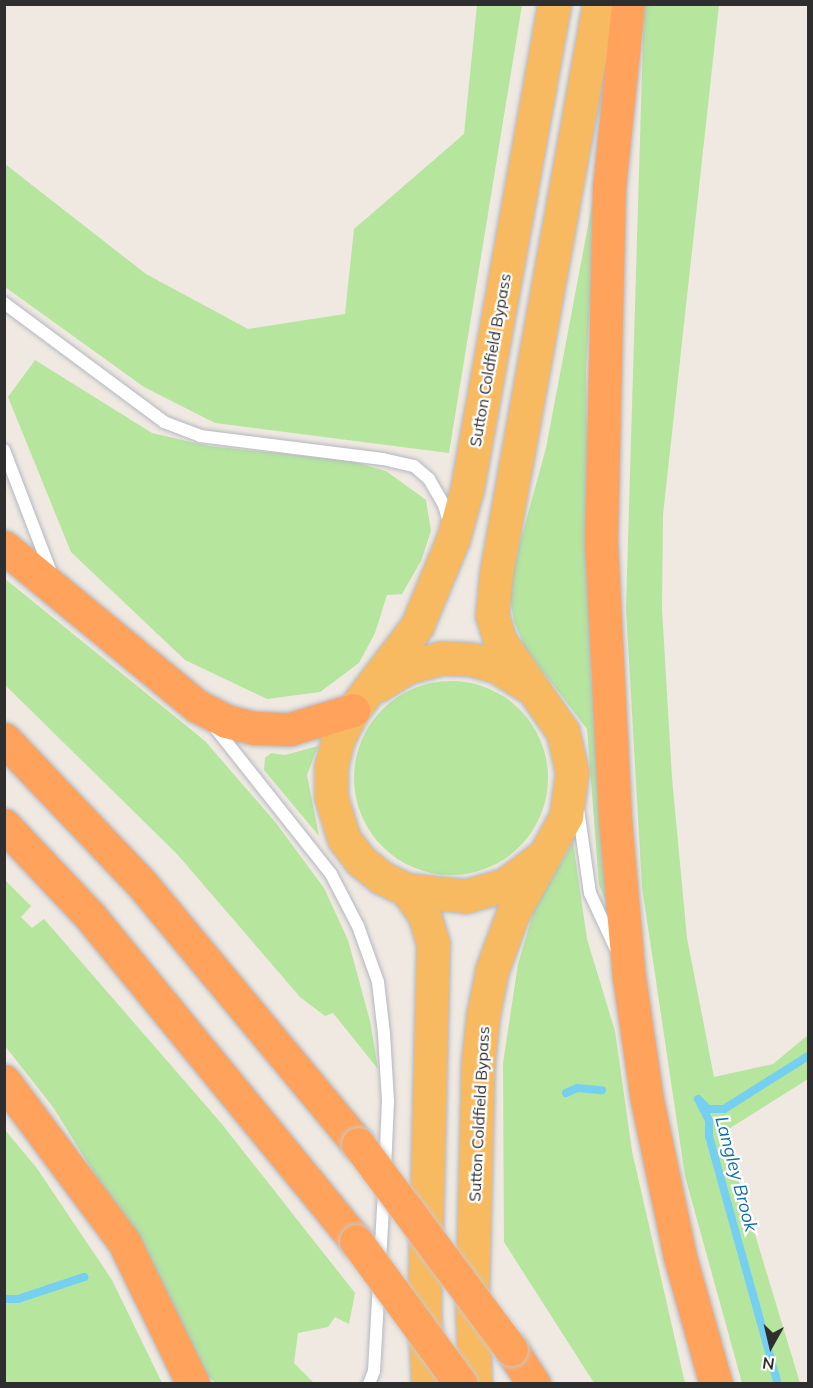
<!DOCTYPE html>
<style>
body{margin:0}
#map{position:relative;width:813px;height:1388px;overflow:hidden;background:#efe9e1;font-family:Mulish,sans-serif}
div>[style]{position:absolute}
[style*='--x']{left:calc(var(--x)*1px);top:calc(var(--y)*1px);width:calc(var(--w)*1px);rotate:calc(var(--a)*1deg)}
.green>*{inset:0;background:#b6e59e}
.round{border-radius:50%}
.stream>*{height:8px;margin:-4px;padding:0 4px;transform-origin:4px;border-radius:4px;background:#75cff0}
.roads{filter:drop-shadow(0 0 2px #b4b7c1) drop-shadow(0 0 2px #b4b7c1)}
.service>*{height:12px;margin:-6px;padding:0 6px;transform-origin:6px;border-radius:6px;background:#fff}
.trunk>*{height:33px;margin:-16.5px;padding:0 16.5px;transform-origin:16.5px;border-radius:16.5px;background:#f8ba60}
.motorway>*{height:33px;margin:-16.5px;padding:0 16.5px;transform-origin:16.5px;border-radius:16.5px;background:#ffa35c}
.bridges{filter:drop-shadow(0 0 2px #c9c9c9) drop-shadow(0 0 2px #c9c9c9)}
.motorway-bridge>*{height:33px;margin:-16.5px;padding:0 16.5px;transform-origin:16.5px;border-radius:16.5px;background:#ffa35c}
span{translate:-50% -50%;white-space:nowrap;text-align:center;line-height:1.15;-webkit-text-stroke:4.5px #fff;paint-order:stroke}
.street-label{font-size:16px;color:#2e2e2e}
.water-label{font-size:18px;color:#0d6fa3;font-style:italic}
.frame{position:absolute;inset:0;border:6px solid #2e2e2e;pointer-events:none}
.north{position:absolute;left:741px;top:1316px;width:60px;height:60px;-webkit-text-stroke:4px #fff;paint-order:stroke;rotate:188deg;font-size:16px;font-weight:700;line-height:24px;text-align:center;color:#2e2e2e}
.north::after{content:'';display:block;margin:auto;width:21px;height:27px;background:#2e2e2e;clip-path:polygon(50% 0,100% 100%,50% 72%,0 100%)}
</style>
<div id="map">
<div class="green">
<i style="clip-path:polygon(477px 5px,522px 5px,449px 453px,215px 423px,144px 387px,5px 287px,5px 164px,146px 274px,248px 329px,345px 314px,354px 229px,464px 134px)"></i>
<i style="clip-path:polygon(644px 5px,719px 5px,663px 515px,662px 609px,672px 778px,687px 938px,714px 1077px,773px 1064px,808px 1035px,808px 1079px,724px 1132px,800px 1383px,742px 1383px,685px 1176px,642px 887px,626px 608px)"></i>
<i style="clip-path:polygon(598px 173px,586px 370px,591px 672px,612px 915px,599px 885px,587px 729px,525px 648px,514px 622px,508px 586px,546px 448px)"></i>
<i style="clip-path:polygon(35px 360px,152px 433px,209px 446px,351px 461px,386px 471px,426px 500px,431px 531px,421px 561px,402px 594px,387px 595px,375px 633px,359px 663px,320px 692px,267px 699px,185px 660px,71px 552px,8px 397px)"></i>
<i style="clip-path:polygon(4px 578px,205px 741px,276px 823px,324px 888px,348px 940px,370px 1021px,378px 1069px,333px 1013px,325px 1016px,300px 997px,177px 854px,5px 685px)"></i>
<i class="round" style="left:354px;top:681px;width:194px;height:194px"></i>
<i style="clip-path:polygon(318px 746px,307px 775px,319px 836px,264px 770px,265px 758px,271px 753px,285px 755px)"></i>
<i style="clip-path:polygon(573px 842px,587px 939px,615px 1031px,632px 1151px,685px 1383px,594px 1383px,504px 1242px,503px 1063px,518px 964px,535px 907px)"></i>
<i style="clip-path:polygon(4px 879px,31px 906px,21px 917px,32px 928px,44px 919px,221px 1123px,355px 1293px,349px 1324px,335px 1317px,328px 1327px,298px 1333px,294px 1363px,314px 1383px,216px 1383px,197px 1367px,130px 1231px,53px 1107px,5px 1046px)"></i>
<i style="clip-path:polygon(5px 1130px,36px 1167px,112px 1280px,162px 1383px,5px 1383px)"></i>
</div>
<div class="stream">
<i style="--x:566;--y:1093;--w:12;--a:-24"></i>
<i style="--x:577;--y:1088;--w:25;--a:5"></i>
<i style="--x:698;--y:1099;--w:25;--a:63"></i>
<i style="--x:709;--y:1121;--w:15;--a:90"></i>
<i style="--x:709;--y:1136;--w:257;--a:74.5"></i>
<i style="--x:699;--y:1100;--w:13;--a:45"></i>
<i style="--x:708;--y:1109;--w:16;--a:0"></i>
<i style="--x:724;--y:1109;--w:99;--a:-32.2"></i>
<i style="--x:4;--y:1299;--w:14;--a:0"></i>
<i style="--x:18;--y:1299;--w:70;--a:-18.4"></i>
</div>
<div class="roads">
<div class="service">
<i style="--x:4;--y:303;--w:199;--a:36.6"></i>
<i style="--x:164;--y:422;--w:39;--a:21"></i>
<i style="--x:200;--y:436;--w:184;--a:7.2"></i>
<i style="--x:383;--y:459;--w:32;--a:13"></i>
<i style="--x:414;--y:466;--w:20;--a:41"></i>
<i style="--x:429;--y:479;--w:30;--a:60"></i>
<i style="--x:444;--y:505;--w:19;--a:74"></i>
<i style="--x:4;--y:450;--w:134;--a:69"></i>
<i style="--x:213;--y:725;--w:190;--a:51.6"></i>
<i style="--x:331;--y:874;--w:59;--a:62.6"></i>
<i style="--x:358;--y:926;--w:59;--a:70.3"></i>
<i style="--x:378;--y:982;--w:52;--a:83.4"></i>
<i style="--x:384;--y:1034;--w:67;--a:86.6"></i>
<i style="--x:388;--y:1101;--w:68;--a:92.5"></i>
<i style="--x:578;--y:809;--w:85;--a:81.9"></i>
<i style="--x:590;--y:893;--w:60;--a:65.2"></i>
<i style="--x:380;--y:1262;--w:72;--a:-86.8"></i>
<i style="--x:369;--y:1384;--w:14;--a:-69"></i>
<i style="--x:374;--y:1371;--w:89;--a:-86.8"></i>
</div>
<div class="trunk">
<i style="--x:378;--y:685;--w:35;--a:-31"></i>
<i style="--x:408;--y:667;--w:34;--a:-15"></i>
<i style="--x:441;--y:658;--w:29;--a:2"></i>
<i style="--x:470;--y:659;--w:27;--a:15"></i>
<i style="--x:496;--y:666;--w:36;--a:32"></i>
<i style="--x:539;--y:859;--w:43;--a:142.6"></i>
<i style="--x:505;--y:885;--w:41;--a:164.2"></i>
<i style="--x:466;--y:896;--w:59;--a:-174.2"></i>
<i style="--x:407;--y:890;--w:28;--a:-154"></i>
<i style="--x:382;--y:878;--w:28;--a:-141"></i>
<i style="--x:360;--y:860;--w:26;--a:-127"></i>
<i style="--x:344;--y:839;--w:44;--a:-107.2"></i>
<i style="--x:331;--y:797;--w:30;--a:-90"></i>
<i style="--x:331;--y:767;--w:29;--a:-76"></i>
<i style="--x:338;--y:739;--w:33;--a:-63"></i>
<i style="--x:353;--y:710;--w:106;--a:-52.7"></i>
<i style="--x:417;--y:626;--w:94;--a:-67.5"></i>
<i style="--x:453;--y:539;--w:52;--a:-74.4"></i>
<i style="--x:467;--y:489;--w:493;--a:-79.8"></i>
<i style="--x:407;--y:890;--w:29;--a:55"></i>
<i style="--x:424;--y:914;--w:31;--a:73"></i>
<i style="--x:433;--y:944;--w:361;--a:91.4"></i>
<i style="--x:424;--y:1305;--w:79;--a:87.1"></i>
<i style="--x:475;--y:1384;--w:83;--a:-92.1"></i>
<i style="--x:472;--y:1301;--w:239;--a:-88.6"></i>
<i style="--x:478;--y:1062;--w:47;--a:-83.9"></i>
<i style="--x:483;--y:1015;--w:46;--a:-78.7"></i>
<i style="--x:492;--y:970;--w:61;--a:-69.8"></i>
<i style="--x:513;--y:913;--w:111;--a:-61.3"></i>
<i style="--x:566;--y:816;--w:44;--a:-82.2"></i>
<i style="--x:572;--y:772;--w:41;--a:-102.7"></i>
<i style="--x:563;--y:732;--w:111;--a:-124.7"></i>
<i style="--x:500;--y:641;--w:27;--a:-107"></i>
<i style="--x:492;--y:615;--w:41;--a:-84.4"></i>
<i style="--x:496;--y:574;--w:579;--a:-79.76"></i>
</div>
<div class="motorway">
<i style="--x:628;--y:4;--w:185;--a:95.9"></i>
<i style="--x:609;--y:188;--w:353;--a:91.3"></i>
<i style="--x:601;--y:541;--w:277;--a:87.1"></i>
<i style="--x:615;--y:818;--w:160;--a:85"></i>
<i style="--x:629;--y:977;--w:124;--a:81.7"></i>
<i style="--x:647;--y:1100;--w:160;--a:78.1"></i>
<i style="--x:680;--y:1257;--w:132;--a:74.2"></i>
<i style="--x:4;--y:547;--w:250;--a:39.5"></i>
<i style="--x:197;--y:706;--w:33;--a:27"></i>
<i style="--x:226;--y:721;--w:30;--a:14"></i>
<i style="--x:255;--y:728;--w:35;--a:2"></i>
<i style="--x:290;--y:729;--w:66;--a:-16.8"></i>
<i style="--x:4;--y:739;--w:200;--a:46.4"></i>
<i style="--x:142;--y:884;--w:338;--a:50.3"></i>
<i style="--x:4;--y:825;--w:125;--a:46.6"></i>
<i style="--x:90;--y:916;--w:420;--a:50.7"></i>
<i style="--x:4;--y:1081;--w:201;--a:53.3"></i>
<i style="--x:124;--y:1242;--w:158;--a:64.1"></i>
<i style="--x:511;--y:1349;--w:42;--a:56.7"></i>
</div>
</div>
<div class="bridges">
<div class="motorway-bridge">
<i style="--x:358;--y:1144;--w:256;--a:53.3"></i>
<i style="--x:356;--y:1241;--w:177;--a:53.7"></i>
</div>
</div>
<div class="street-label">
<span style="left:490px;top:360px;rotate:-80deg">Sutton Coldfield Bypass</span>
<span style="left:479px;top:1114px;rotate:-87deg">Sutton Coldfield Bypass</span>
</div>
<div class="water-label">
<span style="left:736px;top:1174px;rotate:75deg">Langley Brook</span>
</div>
<div class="frame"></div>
<div class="north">N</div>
</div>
